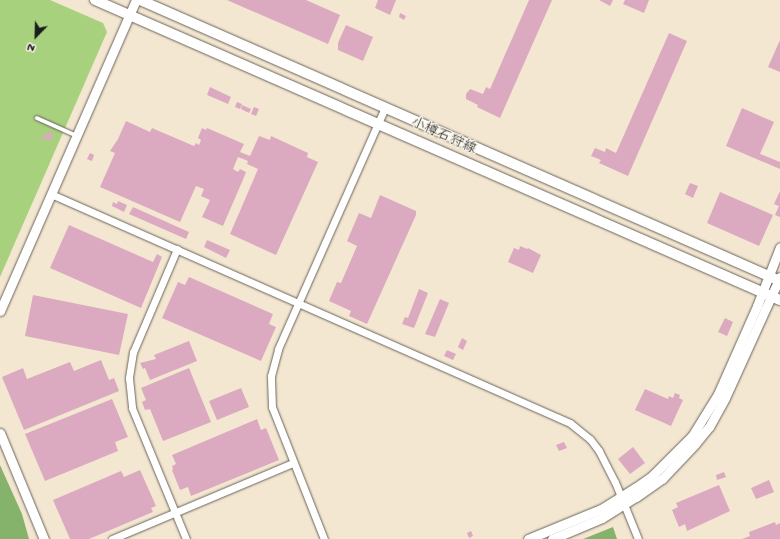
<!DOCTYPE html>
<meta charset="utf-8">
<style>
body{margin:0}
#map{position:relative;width:780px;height:539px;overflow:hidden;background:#f4e7d1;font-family:"Gochi Hand","Klee One",sans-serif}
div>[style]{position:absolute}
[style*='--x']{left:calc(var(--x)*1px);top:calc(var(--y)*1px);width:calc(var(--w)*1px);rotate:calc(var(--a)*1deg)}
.green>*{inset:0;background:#a8d17d}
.forest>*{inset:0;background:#86b36c}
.building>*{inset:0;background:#dbaac0}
.roads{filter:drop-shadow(0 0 1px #68635b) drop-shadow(0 0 1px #68635b)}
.service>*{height:3.5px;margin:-1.75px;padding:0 1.75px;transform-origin:1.75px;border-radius:1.75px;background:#fff}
.minor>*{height:7px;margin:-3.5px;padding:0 3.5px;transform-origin:3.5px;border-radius:3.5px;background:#fff}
.tertiary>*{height:9px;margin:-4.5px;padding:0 4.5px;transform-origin:4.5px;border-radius:4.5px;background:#fff}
.secondary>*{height:10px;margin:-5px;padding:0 5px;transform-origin:5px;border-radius:5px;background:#fff}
span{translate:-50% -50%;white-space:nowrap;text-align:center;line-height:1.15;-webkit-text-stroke:3px #f7f3e8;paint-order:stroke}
.street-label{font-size:14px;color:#1c1c1c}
.north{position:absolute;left:16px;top:16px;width:40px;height:40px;-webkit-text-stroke:3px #f7f3e8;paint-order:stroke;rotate:203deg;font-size:11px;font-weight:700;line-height:16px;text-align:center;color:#1c1c1c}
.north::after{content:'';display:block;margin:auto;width:14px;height:18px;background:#1c1c1c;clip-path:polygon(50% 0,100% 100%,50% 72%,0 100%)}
</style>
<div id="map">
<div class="green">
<i style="clip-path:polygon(0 0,50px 0,103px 23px,107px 32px,0 277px)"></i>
</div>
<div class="forest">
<i style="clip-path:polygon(0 465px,22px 514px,29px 539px,0 539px)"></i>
<i style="clip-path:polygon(613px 527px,617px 539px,583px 539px)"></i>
</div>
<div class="building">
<i style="clip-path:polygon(227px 0,306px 0,340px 15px,328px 44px)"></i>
<i style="clip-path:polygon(378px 0,396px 0,390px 15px,375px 8px)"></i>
<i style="clip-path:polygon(529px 0,552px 0,500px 118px,477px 107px,478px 105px,466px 99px,466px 94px,470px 89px,483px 94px,486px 87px,490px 89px)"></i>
<i style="clip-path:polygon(599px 0,613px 0,610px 6px)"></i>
<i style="clip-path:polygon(625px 0,649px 0,644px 13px,623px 4px)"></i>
<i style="clip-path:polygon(400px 13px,406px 16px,404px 20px,399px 17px)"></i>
<i style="clip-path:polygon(346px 25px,373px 37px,363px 61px,338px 50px,338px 43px)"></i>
<i style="clip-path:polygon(669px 33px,687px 41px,628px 176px,599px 163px,601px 160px,591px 156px,595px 148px,605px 152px,606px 148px,616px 153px)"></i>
<i style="clip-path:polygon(780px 40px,780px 72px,768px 67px)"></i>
<i style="clip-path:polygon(210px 87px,231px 97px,228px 104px,207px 95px)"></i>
<i style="clip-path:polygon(237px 102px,242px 104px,240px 109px,235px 107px)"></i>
<i style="clip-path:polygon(242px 105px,251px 109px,249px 113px,241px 109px)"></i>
<i style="clip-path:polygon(254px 107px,259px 109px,256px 116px,251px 114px)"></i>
<i style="clip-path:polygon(742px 108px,774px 122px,760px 154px,780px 162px,780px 169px,726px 146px)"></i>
<i style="clip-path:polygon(126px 121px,150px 132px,152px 128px,194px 146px,196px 143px,199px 145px,201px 140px,198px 138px,202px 128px,206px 130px,207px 128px,244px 144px,240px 152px,250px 156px,259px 136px,270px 140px,271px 136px,308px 153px,307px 157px,318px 162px,276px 255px,230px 234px,258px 169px,247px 164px,248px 161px,238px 157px,233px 169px,238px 172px,240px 169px,246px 172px,245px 175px,223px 226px,202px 217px,210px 200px,201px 196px,204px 189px,196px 186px,180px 222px,100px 187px,115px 153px,110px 151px,118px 139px)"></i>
<i style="clip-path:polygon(48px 132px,53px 134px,50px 141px,41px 137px,42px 134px,46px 136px)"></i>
<i style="clip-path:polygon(90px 153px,94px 155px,92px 161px,87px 159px)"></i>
<i style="clip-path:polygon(690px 183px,698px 186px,693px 198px,685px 194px)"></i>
<i style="clip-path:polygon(780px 191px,780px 217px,775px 215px,779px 206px,774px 204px)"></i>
<i style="clip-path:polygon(720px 192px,773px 215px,759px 246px,707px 223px)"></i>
<i style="clip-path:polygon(380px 195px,416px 211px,416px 215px,367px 324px,349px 316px,351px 311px,329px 301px,337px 282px,341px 283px,357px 246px,347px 241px,359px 213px,371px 218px)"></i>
<i style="clip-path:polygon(118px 201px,127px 205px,124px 212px,112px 206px,113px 202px,117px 204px)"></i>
<i style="clip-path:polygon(133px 207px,189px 232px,186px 239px,129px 214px)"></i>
<i style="clip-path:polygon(69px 225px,153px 262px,157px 254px,162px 257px,141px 308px,50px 268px)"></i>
<i style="clip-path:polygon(207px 240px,230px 250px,226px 258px,204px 247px)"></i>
<i style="clip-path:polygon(520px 246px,527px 249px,528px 248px,541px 255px,533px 273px,508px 262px,514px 248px,519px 250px)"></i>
<i style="clip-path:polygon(189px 277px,273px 314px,269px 324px,276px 327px,261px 361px,162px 318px,178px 282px,185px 285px)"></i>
<i style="clip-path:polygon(419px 289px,428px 293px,414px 328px,402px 324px,405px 317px,408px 318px)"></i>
<i style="clip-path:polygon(33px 295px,128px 314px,119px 355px,25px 336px)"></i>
<i style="clip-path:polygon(440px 299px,449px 303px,435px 337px,425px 334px)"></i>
<i style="clip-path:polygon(725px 318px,733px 322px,727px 336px,718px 332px)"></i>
<i style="clip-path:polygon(462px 338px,467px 341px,463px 350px,458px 347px)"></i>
<i style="clip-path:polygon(189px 341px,197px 361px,150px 380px,145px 368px,143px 369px,140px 363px,156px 359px,154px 355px)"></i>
<i style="clip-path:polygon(447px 350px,456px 354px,453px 360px,444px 356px)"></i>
<i style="clip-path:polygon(101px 360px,109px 380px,114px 378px,119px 391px,24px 430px,2px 377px,23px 368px,27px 379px,70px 362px,74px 371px)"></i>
<i style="clip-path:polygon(189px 368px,211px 422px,163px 441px,150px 409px,145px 410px,142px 402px,146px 400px,141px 388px)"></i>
<i style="clip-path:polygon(241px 388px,249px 407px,217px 420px,209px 401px)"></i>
<i style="clip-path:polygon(645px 389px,668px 399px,669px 396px,673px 398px,675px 393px,680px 395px,679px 398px,683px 400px,671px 426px,635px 410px)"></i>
<i style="clip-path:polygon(112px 399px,128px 437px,115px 442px,118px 451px,45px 481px,25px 434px)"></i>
<i style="clip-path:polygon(257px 419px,261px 430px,266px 428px,279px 460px,191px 496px,188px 487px,180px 490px,172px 470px,173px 469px,172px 466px,176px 464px,172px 455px)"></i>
<i style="clip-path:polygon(564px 442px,567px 448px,559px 451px,556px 445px)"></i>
<i style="clip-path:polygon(633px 447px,645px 463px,630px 474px,618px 459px)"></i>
<i style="clip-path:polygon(140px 470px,156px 506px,151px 508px,153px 512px,89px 539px,70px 539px,53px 500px,121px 471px,124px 477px)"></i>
<i style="clip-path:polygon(724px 472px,726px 477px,717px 480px,716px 475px)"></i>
<i style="clip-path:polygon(769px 480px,774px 492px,756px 499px,751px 488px)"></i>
<i style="clip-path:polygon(719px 485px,730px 511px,687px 531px,685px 524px,679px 527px,672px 510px,678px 507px,676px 503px)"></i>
<i style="clip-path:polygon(775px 522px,776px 525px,780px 523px,780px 539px,742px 539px,750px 536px,749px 532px)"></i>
<i style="clip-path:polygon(471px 531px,473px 536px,469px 538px,467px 533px)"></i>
</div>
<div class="roads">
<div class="service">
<i style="--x:37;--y:118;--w:42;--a:24.1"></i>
</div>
<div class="minor">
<i style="--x:51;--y:194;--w:567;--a:23.81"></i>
<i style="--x:570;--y:423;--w:26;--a:39"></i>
<i style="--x:590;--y:439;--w:15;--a:53"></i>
<i style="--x:599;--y:451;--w:35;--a:63"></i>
<i style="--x:615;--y:482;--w:61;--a:68"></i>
<i style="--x:177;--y:249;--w:112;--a:113.1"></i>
<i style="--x:133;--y:352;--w:26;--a:99"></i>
<i style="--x:129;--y:378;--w:30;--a:84"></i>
<i style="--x:132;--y:408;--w:142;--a:67.6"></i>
<i style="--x:112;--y:539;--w:196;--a:-22.8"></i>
<i style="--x:324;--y:539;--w:142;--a:-111.5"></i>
<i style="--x:272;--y:407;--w:31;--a:-92"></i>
<i style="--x:271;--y:376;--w:28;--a:-75"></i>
<i style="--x:278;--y:349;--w:265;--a:-66.1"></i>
</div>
<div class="tertiary">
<i style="--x:0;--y:311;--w:339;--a:-66.4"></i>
<i style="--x:0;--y:433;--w:115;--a:67.5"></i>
<i style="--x:528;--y:539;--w:79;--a:-22.3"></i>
<i style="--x:601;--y:509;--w:40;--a:-32"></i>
<i style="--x:635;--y:488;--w:21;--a:-35"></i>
<i style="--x:652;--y:476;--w:57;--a:-45"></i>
<i style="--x:692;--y:436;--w:49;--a:-58.2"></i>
<i style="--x:718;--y:394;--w:96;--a:-66.1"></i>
<i style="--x:757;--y:306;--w:63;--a:-68.7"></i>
<i style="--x:552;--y:539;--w:54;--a:-22.8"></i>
<i style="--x:602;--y:518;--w:40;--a:-32"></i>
<i style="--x:636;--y:497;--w:32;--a:-35"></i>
<i style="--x:662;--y:479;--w:48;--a:-46.7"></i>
<i style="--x:695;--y:444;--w:22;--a:-51"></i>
<i style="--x:709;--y:427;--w:33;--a:-61"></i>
<i style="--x:725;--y:398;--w:133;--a:-65.6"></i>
</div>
<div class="secondary">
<i style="--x:95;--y:0;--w:748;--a:23.65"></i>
<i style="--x:140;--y:0;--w:699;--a:23.7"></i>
</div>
</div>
<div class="street-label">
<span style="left:443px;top:137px;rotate:24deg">小樽石狩線</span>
</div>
<div class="north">N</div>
</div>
